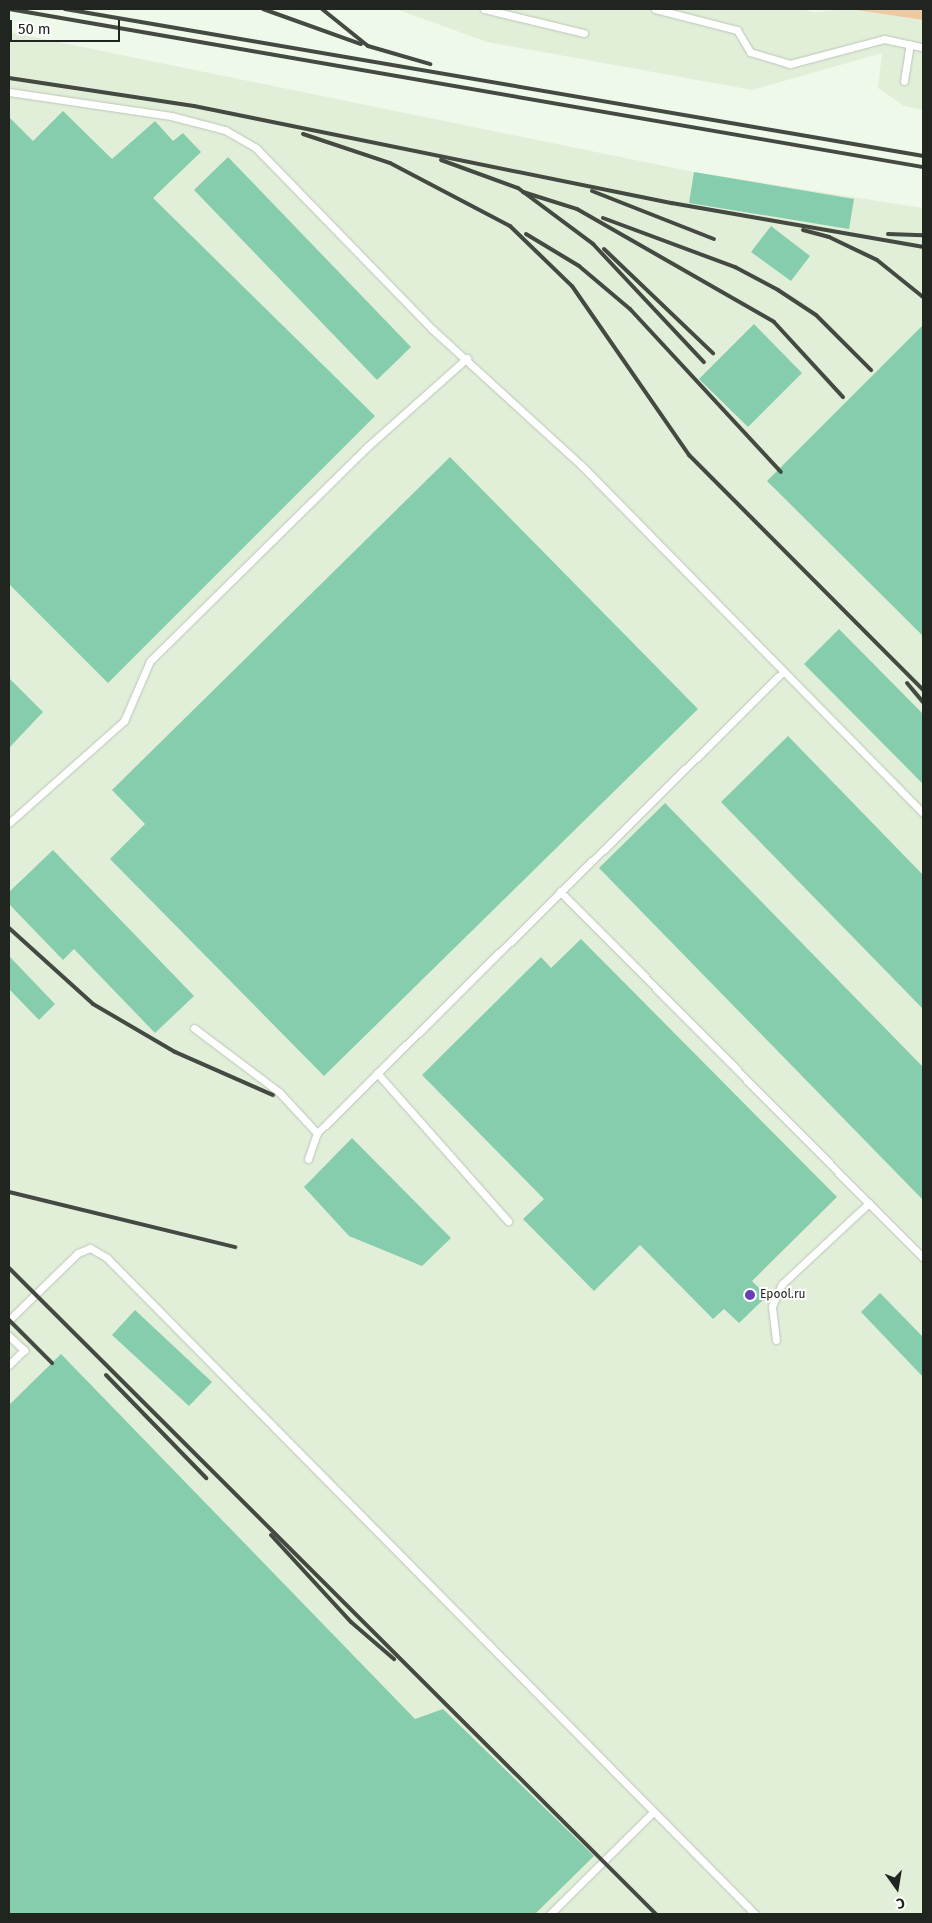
<!DOCTYPE html>
<meta charset="utf-8">
<style>
body{margin:0}
#map{position:relative;width:932px;height:1923px;overflow:hidden;background:#eff9ea;font-family:"Fira Sans",sans-serif}
div>[style]{position:absolute}
[style*='--x']{left:calc(var(--x)*1px);top:calc(var(--y)*1px);width:calc(var(--w)*1px);rotate:calc(var(--a)*1deg)}
.built>*{inset:0;background:#e1efd9}
.green>*{inset:0;background:#eecaa2}
.building>*{inset:0;background:#86cdae}
.roads{filter:drop-shadow(0 0 1px #bbc5b6) drop-shadow(0 0 1px #bbc5b6)}
.lane>*{height:7px;margin:-3.5px;padding:0 3.5px;transform-origin:3.5px;border-radius:3.5px;background:#fff}
.rail>*{height:4px;margin:-2px;padding:0 2px;transform-origin:2px;border-radius:2px;background:#444941}
.dots>*{width:14px;height:14px;translate:-50% -50%;box-sizing:border-box;border:2px solid #fff;border-radius:50%}
span{translate:-50% -50%;white-space:nowrap;text-align:center;line-height:1.15;-webkit-text-stroke:4px #fff;paint-order:stroke}
.poi-label{font-size:12px;color:#21251f}
.left{translate:0 -50%;text-align:left}
.frame{position:absolute;inset:0;border:10px solid #21251f;pointer-events:none}
.north{position:absolute;left:872px;top:1863px;width:50px;height:50px;-webkit-text-stroke:4px #fff;paint-order:stroke;rotate:167deg;font-size:14px;font-weight:700;line-height:20px;text-align:center;color:#21251f}
.north::after{content:'';display:block;margin:auto;width:18px;height:22px;background:#21251f;clip-path:polygon(50% 0,100% 100%,50% 72%,0 100%)}
.scale{position:absolute;left:10px;top:20px;width:110px;height:22px;box-sizing:border-box;border:2px solid #21251f;border-top:0;padding-left:6px;font-size:15px;line-height:18px;white-space:nowrap;color:#21251f;-webkit-text-stroke:4px #fff;paint-order:stroke}
</style>
<div id="map">
<div class="built">
<i style="clip-path:polygon(396px 9px,800px 9px,815px 12px,849px 9px,923px 20px,923px 110px,904px 106px,878px 88px,882px 53px,752px 90px,487px 42px)"></i>
<i style="clip-path:polygon(9px 32px,694px 172px,923px 208px,923px 1914px,9px 1914px)"></i>
</div>
<div class="green">
<i style="clip-path:polygon(849px 9px,923px 9px,923px 20px)"></i>
</div>
<div class="building">
<i style="clip-path:polygon(63px 111px,112px 159px,155px 121px,173px 141px,183px 133px,201px 152px,153px 198px,375px 416px,108px 683px,9px 584px,9px 117px,33px 141px)"></i>
<i style="clip-path:polygon(228px 157px,411px 347px,377px 380px,194px 190px)"></i>
<i style="clip-path:polygon(694px 172px,854px 199px,849px 229px,689px 203px)"></i>
<i style="clip-path:polygon(771px 226px,810px 256px,791px 281px,751px 252px)"></i>
<i style="clip-path:polygon(754px 324px,802px 373px,748px 427px,699px 379px)"></i>
<i style="clip-path:polygon(923px 325px,923px 636px,767px 481px)"></i>
<i style="clip-path:polygon(450px 457px,698px 709px,324px 1076px,110px 859px,145px 824px,112px 790px)"></i>
<i style="clip-path:polygon(839px 629px,923px 714px,923px 784px,804px 664px)"></i>
<i style="clip-path:polygon(9px 678px,43px 712px,9px 748px)"></i>
<i style="clip-path:polygon(788px 736px,923px 875px,923px 1009px,721px 802px)"></i>
<i style="clip-path:polygon(665px 803px,923px 1067px,923px 1200px,599px 868px)"></i>
<i style="clip-path:polygon(53px 850px,194px 996px,155px 1033px,74px 949px,63px 960px,9px 904px,9px 892px)"></i>
<i style="clip-path:polygon(581px 939px,837px 1197px,752px 1281px,767px 1296px,739px 1323px,724px 1309px,713px 1319px,640px 1245px,594px 1291px,523px 1219px,544px 1199px,422px 1075px,541px 957px,551px 968px)"></i>
<i style="clip-path:polygon(9px 956px,55px 1004px,39px 1020px,9px 989px)"></i>
<i style="clip-path:polygon(352px 1138px,451px 1238px,422px 1266px,349px 1236px,304px 1187px)"></i>
<i style="clip-path:polygon(880px 1293px,923px 1337px,923px 1377px,861px 1312px)"></i>
<i style="clip-path:polygon(135px 1310px,212px 1382px,189px 1406px,112px 1335px)"></i>
<i style="clip-path:polygon(61px 1354px,415px 1719px,443px 1709px,594px 1856px,535px 1914px,9px 1914px,9px 1405px)"></i>
</div>
<div class="roads">
<div class="lane">
<i style="--x:484;--y:9;--w:103;--a:13.5"></i>
<i style="--x:655;--y:9;--w:85;--a:14.4"></i>
<i style="--x:737;--y:30;--w:26;--a:59"></i>
<i style="--x:750;--y:52;--w:42;--a:16.7"></i>
<i style="--x:790;--y:64;--w:97;--a:-14.9"></i>
<i style="--x:884;--y:39;--w:40;--a:12"></i>
<i style="--x:904;--y:81;--w:37;--a:-81"></i>
<i style="--x:9;--y:92;--w:164;--a:8.4"></i>
<i style="--x:171;--y:116;--w:56;--a:14.5"></i>
<i style="--x:225;--y:130;--w:36;--a:30"></i>
<i style="--x:256;--y:148;--w:252;--a:45.8"></i>
<i style="--x:432;--y:329;--w:203;--a:42.4"></i>
<i style="--x:582;--y:466;--w:487;--a:45.5"></i>
<i style="--x:9;--y:823;--w:154;--a:-41.6"></i>
<i style="--x:124;--y:721;--w:65;--a:-66.6"></i>
<i style="--x:150;--y:661;--w:305;--a:-44.6"></i>
<i style="--x:367;--y:447;--w:134;--a:-41.7"></i>
<i style="--x:560;--y:891;--w:516;--a:45.31"></i>
<i style="--x:194;--y:1028;--w:106;--a:37"></i>
<i style="--x:279;--y:1092;--w:56;--a:47.2"></i>
<i style="--x:317;--y:1133;--w:655;--a:-44.69"></i>
<i style="--x:377;--y:1073;--w:198;--a:48.5"></i>
<i style="--x:308;--y:1159;--w:28;--a:-71"></i>
<i style="--x:9;--y:1320;--w:96;--a:-44.2"></i>
<i style="--x:78;--y:1253;--w:13;--a:-23"></i>
<i style="--x:90;--y:1248;--w:20;--a:30"></i>
<i style="--x:107;--y:1258;--w:922;--a:45.35"></i>
<i style="--x:9;--y:1336;--w:21;--a:43"></i>
<i style="--x:24;--y:1350;--w:21;--a:135"></i>
<i style="--x:776;--y:1340;--w:34;--a:-97"></i>
<i style="--x:772;--y:1306;--w:24;--a:-66"></i>
<i style="--x:782;--y:1284;--w:119;--a:-43"></i>
<i style="--x:550;--y:1914;--w:144;--a:-44.7"></i>
</div>
</div>
<div class="rail">
<i style="--x:9;--y:9;--w:928;--a:9.81"></i>
<i style="--x:65;--y:9;--w:871;--a:9.72"></i>
<i style="--x:263;--y:9;--w:104;--a:19.7"></i>
<i style="--x:322;--y:9;--w:59;--a:38.8"></i>
<i style="--x:368;--y:46;--w:65;--a:16.2"></i>
<i style="--x:9;--y:78;--w:187;--a:8.6"></i>
<i style="--x:194;--y:106;--w:488;--a:11.5"></i>
<i style="--x:672;--y:203;--w:255;--a:9.9"></i>
<i style="--x:303;--y:134;--w:92;--a:18.4"></i>
<i style="--x:390;--y:163;--w:136;--a:27.7"></i>
<i style="--x:510;--y:226;--w:86;--a:44.1"></i>
<i style="--x:572;--y:286;--w:206;--a:55.3"></i>
<i style="--x:689;--y:455;--w:332;--a:45.1"></i>
<i style="--x:441;--y:160;--w:82;--a:20"></i>
<i style="--x:518;--y:188;--w:94;--a:36.7"></i>
<i style="--x:593;--y:244;--w:162;--a:46.8"></i>
<i style="--x:592;--y:191;--w:131;--a:21.5"></i>
<i style="--x:523;--y:192;--w:57;--a:17.5"></i>
<i style="--x:577;--y:209;--w:227;--a:29.8"></i>
<i style="--x:774;--y:322;--w:102;--a:47.4"></i>
<i style="--x:603;--y:218;--w:141;--a:20.4"></i>
<i style="--x:735;--y:267;--w:49;--a:28.1"></i>
<i style="--x:778;--y:290;--w:45;--a:33.3"></i>
<i style="--x:816;--y:315;--w:78;--a:45"></i>
<i style="--x:803;--y:230;--w:27;--a:15"></i>
<i style="--x:829;--y:237;--w:53;--a:25.6"></i>
<i style="--x:877;--y:260;--w:59;--a:38.8"></i>
<i style="--x:526;--y:234;--w:62;--a:31.1"></i>
<i style="--x:579;--y:266;--w:67;--a:40.1"></i>
<i style="--x:630;--y:309;--w:222;--a:47.2"></i>
<i style="--x:888;--y:234;--w:35;--a:2"></i>
<i style="--x:604;--y:249;--w:151;--a:43.7"></i>
<i style="--x:907;--y:683;--w:25;--a:50"></i>
<i style="--x:9;--y:928;--w:113;--a:42.1"></i>
<i style="--x:93;--y:1004;--w:95;--a:30.3"></i>
<i style="--x:175;--y:1052;--w:107;--a:23.7"></i>
<i style="--x:9;--y:1192;--w:233;--a:13.7"></i>
<i style="--x:9;--y:1268;--w:914;--a:44.96"></i>
<i style="--x:9;--y:1320;--w:61;--a:45"></i>
<i style="--x:106;--y:1375;--w:144;--a:45.8"></i>
<i style="--x:271;--y:1535;--w:118;--a:47.4"></i>
<i style="--x:351;--y:1622;--w:57;--a:40.7"></i>
</div>
<div class="dots">
<i style="left:750px;top:1295px;background:#6740b8"></i>
</div>
<div class="poi-label">
<span class="left" style="left:760px;top:1295px">Epool.ru</span>
</div>
<div class="frame"></div>
<div class="north">С</div>
<div class="scale">50 m</div>
</div>
